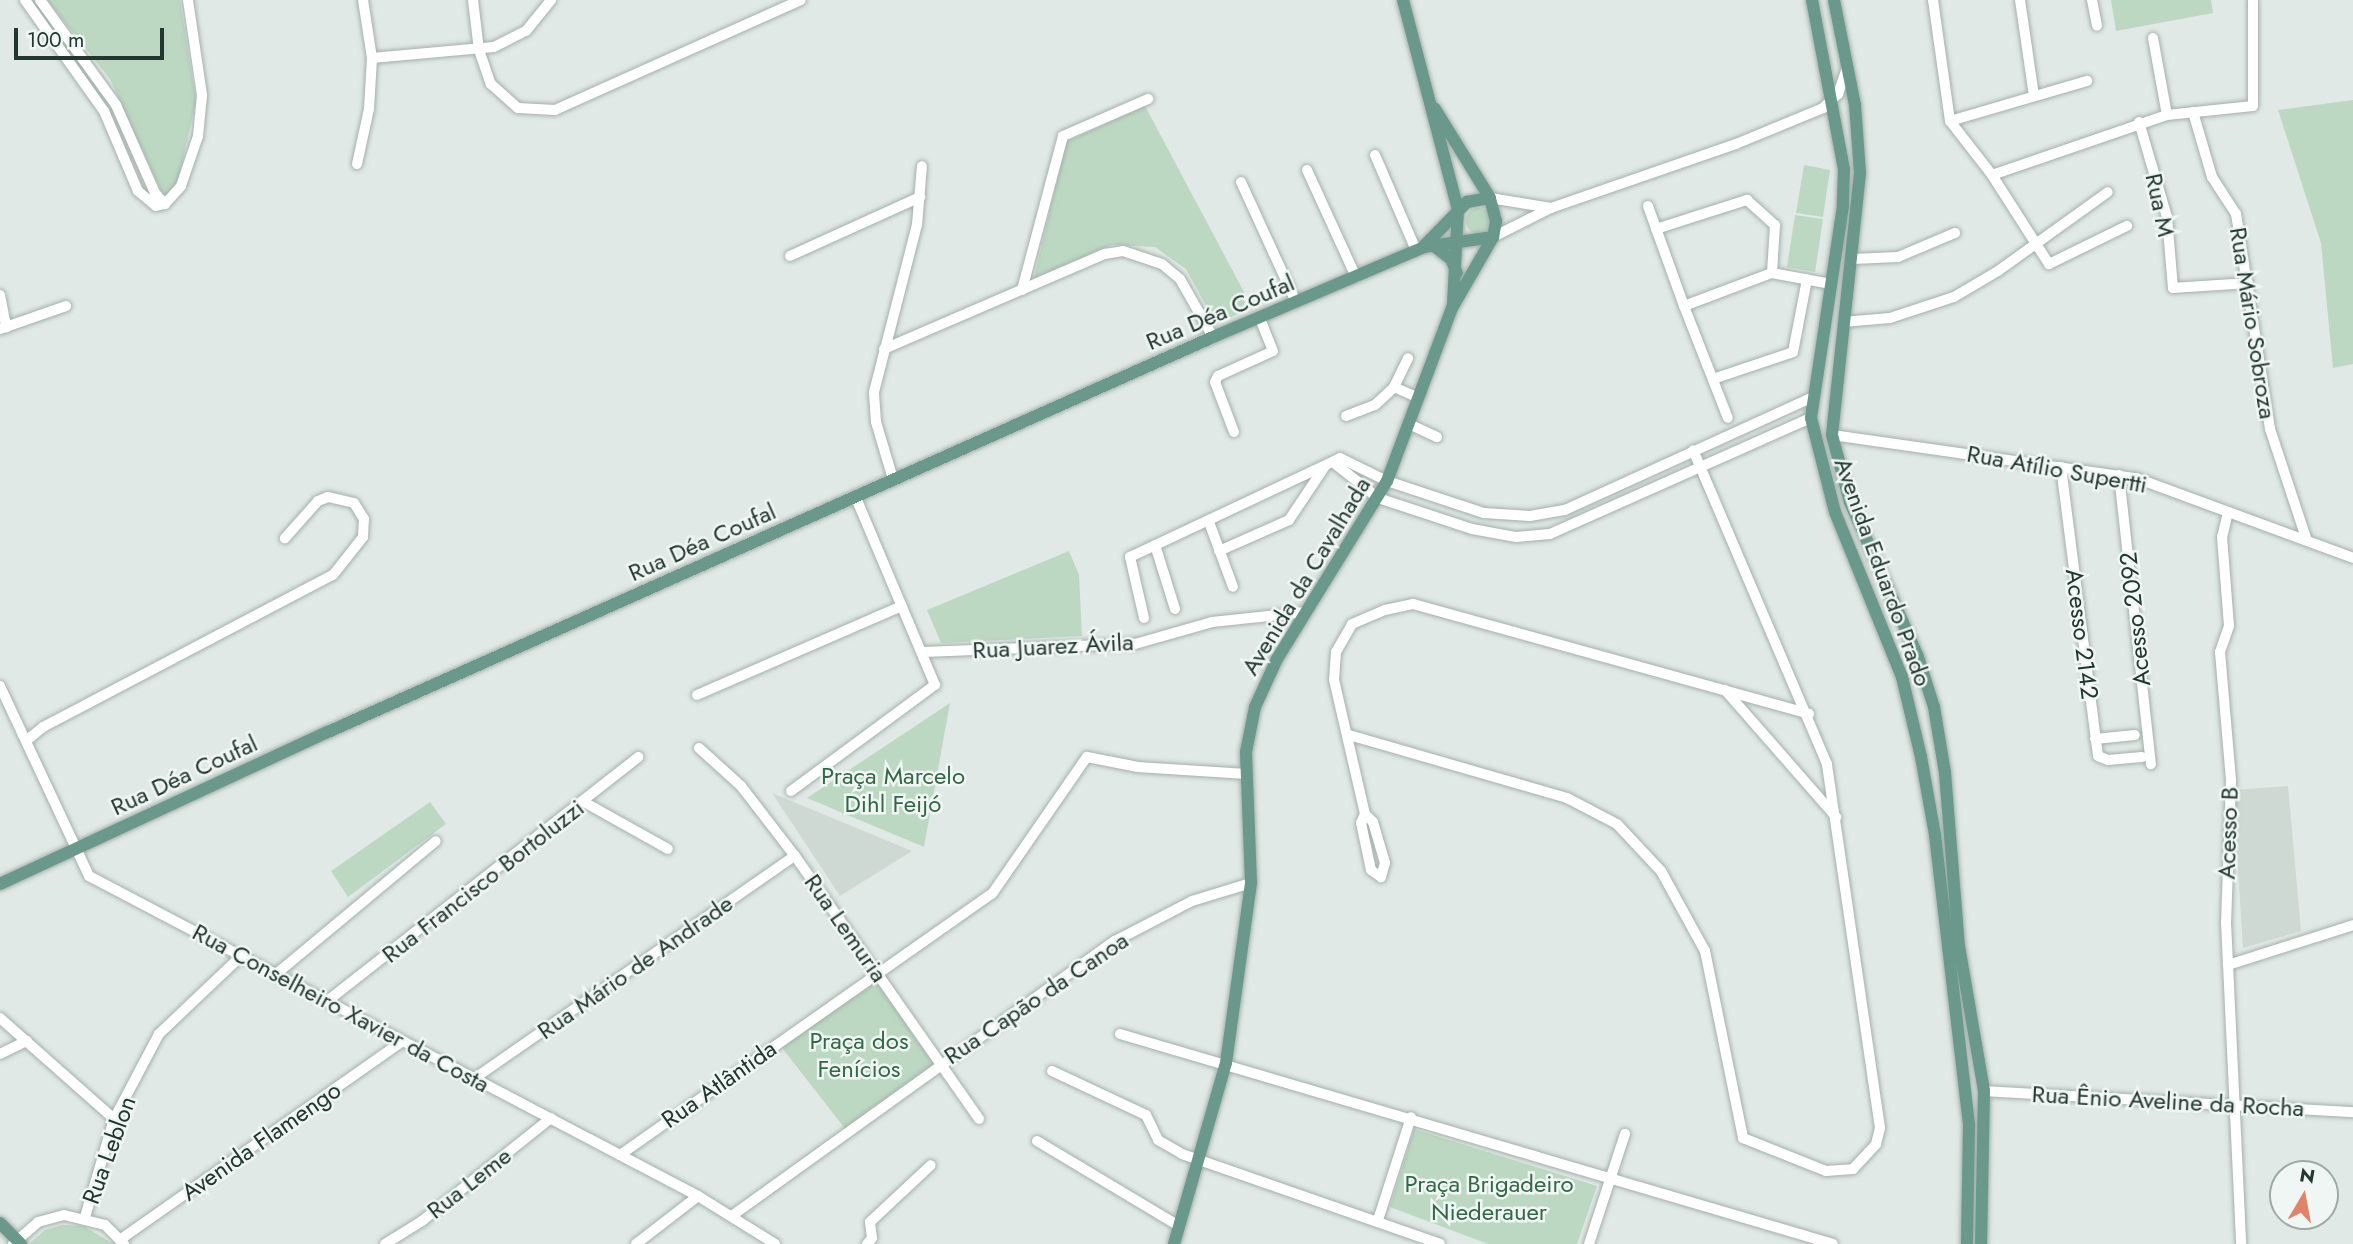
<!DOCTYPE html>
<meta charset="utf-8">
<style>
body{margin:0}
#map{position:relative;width:2353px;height:1244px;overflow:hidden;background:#e0e9e5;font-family:Jost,sans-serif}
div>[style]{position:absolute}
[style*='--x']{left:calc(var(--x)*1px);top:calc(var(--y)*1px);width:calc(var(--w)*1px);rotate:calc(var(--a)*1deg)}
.built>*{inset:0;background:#cfd9d4}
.green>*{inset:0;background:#bcd8c3}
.round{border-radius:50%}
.roads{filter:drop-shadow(0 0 2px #a4b0ab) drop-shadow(0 0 2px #a4b0ab)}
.minor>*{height:10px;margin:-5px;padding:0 5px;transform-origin:5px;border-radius:5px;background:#fff}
.major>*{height:12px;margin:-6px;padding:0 6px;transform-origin:6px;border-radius:6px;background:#6a998c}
span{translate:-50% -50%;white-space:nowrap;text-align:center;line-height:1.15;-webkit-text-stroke:5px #f0f6f3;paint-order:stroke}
.street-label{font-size:24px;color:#233731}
.park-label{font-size:24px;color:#336946}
.north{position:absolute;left:2269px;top:1160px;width:70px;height:70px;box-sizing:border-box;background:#f0f6f3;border:2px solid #9eaaa5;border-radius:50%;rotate:10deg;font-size:19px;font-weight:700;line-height:28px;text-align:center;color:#233731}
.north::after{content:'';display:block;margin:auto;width:24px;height:32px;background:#e08368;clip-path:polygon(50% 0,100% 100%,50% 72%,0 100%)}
.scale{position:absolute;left:14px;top:28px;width:150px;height:32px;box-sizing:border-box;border:4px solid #233731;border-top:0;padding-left:9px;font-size:21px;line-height:24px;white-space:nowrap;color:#233731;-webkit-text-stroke:5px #f0f6f3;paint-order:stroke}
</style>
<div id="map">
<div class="built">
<i style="clip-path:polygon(2288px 786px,2301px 931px,2243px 948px,2233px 790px)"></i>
<i style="clip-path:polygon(772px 793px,912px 851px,840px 896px)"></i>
</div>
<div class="green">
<i style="clip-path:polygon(47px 0,180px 0,196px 102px,175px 194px,163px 195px,110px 79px)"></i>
<i style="clip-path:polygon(2111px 0,2211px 0,2213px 13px,2116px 31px)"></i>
<i style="clip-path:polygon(2353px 100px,2353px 364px,2333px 368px,2321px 243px,2278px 110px)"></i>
<i style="clip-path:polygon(1145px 106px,1252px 307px,1216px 324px,1186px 269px,1155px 247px,1112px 245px,1034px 278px,1066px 142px)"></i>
<i style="clip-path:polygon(1804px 165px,1830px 170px,1823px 217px,1796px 213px)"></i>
<i class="round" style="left:1466px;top:208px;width:26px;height:26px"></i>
<i style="clip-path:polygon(1795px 215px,1823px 219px,1815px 272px,1787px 267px)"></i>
<i style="clip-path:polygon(1069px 551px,1079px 575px,1082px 636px,941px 643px,927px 610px)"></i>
<i style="clip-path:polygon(950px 703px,924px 847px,807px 798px)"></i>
<i style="clip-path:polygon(430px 802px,446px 824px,348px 897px,331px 871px)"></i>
<i style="clip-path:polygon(878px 978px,937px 1062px,846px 1130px,779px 1044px)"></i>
<i style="clip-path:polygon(1414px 1129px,1597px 1186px,1577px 1244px,1488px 1244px,1390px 1207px)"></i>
<i style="clip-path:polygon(62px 1225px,83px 1226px,114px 1244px,29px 1244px,45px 1230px)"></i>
</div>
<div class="roads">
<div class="minor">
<i style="--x:25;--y:0;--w:136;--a:54.6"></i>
<i style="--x:104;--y:111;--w:87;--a:67"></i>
<i style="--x:138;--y:191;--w:23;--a:40"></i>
<i style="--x:156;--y:206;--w:9;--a:-13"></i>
<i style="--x:40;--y:0;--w:130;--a:54.1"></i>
<i style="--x:116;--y:105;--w:96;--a:66.1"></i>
<i style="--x:155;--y:193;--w:15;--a:48"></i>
<i style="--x:473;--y:0;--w:50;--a:83.2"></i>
<i style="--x:479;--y:50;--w:36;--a:71"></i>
<i style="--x:491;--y:84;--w:36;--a:42"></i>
<i style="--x:518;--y:108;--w:37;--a:3"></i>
<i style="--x:555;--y:110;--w:269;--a:-24.1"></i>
<i style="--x:1933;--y:0;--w:122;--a:82"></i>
<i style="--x:1950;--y:121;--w:68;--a:52.1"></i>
<i style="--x:1992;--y:175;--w:106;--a:57.4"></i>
<i style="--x:2049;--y:264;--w:87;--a:-26"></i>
<i style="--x:2020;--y:0;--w:97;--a:81.7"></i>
<i style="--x:2092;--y:0;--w:26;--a:79"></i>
<i style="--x:2153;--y:38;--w:78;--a:79.7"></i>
<i style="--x:372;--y:58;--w:122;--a:-5.2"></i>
<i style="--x:494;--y:47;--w:36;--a:-27"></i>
<i style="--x:526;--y:31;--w:40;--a:-51"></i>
<i style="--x:2193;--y:112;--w:68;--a:73.7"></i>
<i style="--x:2212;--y:177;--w:44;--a:57"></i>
<i style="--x:2236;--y:214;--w:218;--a:81"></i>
<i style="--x:2270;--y:429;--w:115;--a:71.7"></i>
<i style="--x:1950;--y:121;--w:143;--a:-16.3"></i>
<i style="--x:2139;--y:122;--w:99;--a:73.6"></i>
<i style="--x:2167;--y:217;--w:71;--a:85.2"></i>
<i style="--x:2173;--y:288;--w:75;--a:-3.8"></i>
<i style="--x:1375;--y:155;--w:103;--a:66.7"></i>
<i style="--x:357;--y:164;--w:56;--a:-77.7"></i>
<i style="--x:369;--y:109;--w:51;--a:-86.6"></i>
<i style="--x:372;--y:58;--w:59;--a:-98.8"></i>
<i style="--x:1307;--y:170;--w:118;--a:65.4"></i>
<i style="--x:1992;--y:175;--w:185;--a:-18.9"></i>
<i style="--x:2167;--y:115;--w:86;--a:-6"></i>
<i style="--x:2253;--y:106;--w:106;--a:-90"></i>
<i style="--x:1241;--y:182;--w:132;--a:65.4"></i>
<i style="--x:1490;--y:198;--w:62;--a:9.3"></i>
<i style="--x:165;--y:204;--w:24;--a:-48"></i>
<i style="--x:181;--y:186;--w:53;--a:-71.2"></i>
<i style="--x:198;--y:136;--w:41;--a:-84.4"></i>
<i style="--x:202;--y:95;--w:96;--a:-98.4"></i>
<i style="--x:1648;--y:206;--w:106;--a:70.2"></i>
<i style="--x:1684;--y:306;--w:94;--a:-20.6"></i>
<i style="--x:1772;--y:273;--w:60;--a:10.6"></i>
<i style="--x:1656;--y:229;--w:96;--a:-17.7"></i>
<i style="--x:1747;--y:200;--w:38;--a:42"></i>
<i style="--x:1775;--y:225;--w:48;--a:93.6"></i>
<i style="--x:1493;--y:237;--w:65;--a:-26.6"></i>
<i style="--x:1551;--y:208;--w:196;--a:-19.1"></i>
<i style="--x:1736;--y:144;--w:94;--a:-22.5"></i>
<i style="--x:1823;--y:108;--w:21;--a:-43"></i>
<i style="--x:1838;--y:94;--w:28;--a:-71"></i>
<i style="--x:790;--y:256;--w:143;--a:-24.4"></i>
<i style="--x:1853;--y:259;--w:45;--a:-2.5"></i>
<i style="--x:1898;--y:257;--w:62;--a:-22.8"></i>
<i style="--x:1022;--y:290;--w:159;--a:-75.1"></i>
<i style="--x:1063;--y:136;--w:93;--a:-23.5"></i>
<i style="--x:0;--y:295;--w:33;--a:79"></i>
<i style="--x:1684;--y:306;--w:120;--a:68.6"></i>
<i style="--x:1843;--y:322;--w:47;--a:-4.9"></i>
<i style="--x:1890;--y:318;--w:67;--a:-18.2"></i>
<i style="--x:1954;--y:297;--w:51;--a:-30.6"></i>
<i style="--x:1998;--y:271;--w:135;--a:-35.7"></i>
<i style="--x:0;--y:329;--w:70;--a:-19.2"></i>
<i style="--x:884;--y:349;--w:241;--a:-23.3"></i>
<i style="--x:1105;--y:254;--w:18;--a:-9"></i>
<i style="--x:1123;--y:251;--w:41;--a:18.4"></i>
<i style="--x:1162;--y:264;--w:23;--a:40"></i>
<i style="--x:1180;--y:279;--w:67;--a:60.4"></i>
<i style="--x:1713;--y:379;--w:84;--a:-18.6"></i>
<i style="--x:1793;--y:352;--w:74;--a:-79.1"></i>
<i style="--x:1394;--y:387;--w:27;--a:24"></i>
<i style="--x:1346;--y:416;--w:31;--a:-21"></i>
<i style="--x:1375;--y:405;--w:26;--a:-43"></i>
<i style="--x:1394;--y:387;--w:32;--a:-64"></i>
<i style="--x:1409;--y:424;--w:31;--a:25"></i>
<i style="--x:1234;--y:432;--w:53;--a:-110.8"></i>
<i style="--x:1215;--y:382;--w:7;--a:-63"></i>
<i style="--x:1218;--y:376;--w:60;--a:-24.4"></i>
<i style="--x:1273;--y:351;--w:37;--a:-112"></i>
<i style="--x:1832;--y:435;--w:307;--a:8.1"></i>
<i style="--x:2136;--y:478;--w:231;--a:20.2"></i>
<i style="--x:1333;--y:462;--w:58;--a:38.7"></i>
<i style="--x:1378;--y:498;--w:99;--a:18.3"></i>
<i style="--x:1472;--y:529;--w:45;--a:10.3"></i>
<i style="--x:1516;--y:537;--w:34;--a:-5"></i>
<i style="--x:1550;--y:534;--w:286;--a:-24"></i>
<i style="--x:2061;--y:467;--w:291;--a:82.7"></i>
<i style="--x:2098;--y:756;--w:11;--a:22"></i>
<i style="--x:2108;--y:760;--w:34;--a:-5"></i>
<i style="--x:2119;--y:475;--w:291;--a:83.7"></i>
<i style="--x:893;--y:479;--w:59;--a:-106.6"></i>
<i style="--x:876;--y:422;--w:30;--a:-94"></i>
<i style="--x:874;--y:392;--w:172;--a:-75.6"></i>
<i style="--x:917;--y:225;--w:59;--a:-85.2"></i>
<i style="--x:2228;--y:512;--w:26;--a:103"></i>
<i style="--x:2222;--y:537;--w:89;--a:85.5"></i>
<i style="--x:2229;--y:626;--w:28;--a:109"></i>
<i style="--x:2220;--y:652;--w:129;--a:85.1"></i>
<i style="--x:2231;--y:781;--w:141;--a:92"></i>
<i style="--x:2226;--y:922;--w:322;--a:87.3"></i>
<i style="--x:1209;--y:522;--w:69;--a:69.7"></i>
<i style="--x:1155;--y:545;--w:67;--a:72.6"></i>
<i style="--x:1219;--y:551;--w:77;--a:-23.9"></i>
<i style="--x:1289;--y:520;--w:65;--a:-56.3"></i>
<i style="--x:1144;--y:618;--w:63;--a:-102.9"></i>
<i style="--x:1130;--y:557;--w:232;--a:-25.2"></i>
<i style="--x:1340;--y:458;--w:52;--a:26.1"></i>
<i style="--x:1387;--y:481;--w:102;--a:18.3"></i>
<i style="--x:1484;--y:513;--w:46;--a:3.7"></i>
<i style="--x:1530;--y:516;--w:36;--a:-10"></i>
<i style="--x:1565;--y:510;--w:270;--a:-24.5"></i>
<i style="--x:923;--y:652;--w:212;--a:-2.2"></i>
<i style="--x:1135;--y:644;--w:80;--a:-15.9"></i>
<i style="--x:1212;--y:622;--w:95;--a:-6.1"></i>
<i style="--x:0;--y:686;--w:210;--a:64.9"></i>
<i style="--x:89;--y:876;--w:688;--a:27.72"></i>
<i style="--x:698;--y:1196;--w:91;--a:31.9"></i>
<i style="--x:1725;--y:690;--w:169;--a:48.8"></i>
<i style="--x:697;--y:695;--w:223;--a:-23.5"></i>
<i style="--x:1349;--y:735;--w:227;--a:16.1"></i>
<i style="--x:1567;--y:798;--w:56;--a:27.5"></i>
<i style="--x:1617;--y:824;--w:64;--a:46.9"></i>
<i style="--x:1661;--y:871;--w:91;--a:61.2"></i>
<i style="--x:1705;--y:951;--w:191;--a:78.5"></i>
<i style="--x:1743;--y:1138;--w:89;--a:21.7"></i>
<i style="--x:1826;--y:1171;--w:27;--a:-4"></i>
<i style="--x:1853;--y:1169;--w:34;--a:-47"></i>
<i style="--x:1876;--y:1144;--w:16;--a:-76"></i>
<i style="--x:1880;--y:1128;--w:368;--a:-98.3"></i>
<i style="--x:1827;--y:764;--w:341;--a:-113.1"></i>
<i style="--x:2095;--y:739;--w:40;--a:-5.7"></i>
<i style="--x:27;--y:740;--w:21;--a:-39"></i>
<i style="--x:43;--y:727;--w:327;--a:-27.7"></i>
<i style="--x:333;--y:575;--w:48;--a:-51.7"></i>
<i style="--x:363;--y:537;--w:18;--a:-87"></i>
<i style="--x:364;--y:519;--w:19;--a:-122"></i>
<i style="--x:354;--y:503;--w:27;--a:-167"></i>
<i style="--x:328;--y:497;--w:11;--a:158"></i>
<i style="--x:318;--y:501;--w:50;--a:131.7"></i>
<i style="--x:699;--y:748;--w:57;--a:42.1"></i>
<i style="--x:741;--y:786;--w:88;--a:52.4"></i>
<i style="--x:795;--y:856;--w:321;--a:55"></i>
<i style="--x:791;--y:791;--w:179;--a:-36.4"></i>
<i style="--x:935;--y:685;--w:205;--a:-112.9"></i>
<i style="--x:584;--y:802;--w:96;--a:29.2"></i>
<i style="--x:1365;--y:814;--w:11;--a:45"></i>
<i style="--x:1373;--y:822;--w:43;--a:73.7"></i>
<i style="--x:1385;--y:863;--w:15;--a:106"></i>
<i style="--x:1381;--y:877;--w:12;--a:-145"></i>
<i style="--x:1371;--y:870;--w:48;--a:-102"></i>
<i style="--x:1361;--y:823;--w:10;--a:-66"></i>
<i style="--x:1365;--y:814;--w:138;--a:-103"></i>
<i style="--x:1334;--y:680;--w:28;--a:-86"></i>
<i style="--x:1336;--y:652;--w:32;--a:-60"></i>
<i style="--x:1352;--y:624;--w:36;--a:-23"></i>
<i style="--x:1385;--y:610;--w:29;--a:-12"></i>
<i style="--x:1413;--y:604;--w:411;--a:15.5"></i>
<i style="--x:2228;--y:965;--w:131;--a:-17.7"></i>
<i style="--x:275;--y:975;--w:209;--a:-39.8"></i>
<i style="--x:326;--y:1002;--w:397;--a:-38.1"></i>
<i style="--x:0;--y:1018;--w:152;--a:41.5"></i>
<i style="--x:1120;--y:1034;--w:743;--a:16.41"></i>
<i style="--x:0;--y:1054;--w:30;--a:-26"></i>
<i style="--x:1052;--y:1071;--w:104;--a:25.1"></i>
<i style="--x:1146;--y:1115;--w:28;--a:64"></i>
<i style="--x:1158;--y:1140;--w:28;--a:30"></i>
<i style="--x:1182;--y:1154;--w:273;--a:19.2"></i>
<i style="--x:475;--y:1078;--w:389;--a:-34.8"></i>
<i style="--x:1984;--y:1091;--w:370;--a:3.3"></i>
<i style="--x:1037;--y:1141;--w:165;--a:30.9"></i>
<i style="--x:620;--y:1155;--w:454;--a:-35.1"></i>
<i style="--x:992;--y:894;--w:167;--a:-55.3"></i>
<i style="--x:1087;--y:757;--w:52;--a:11.1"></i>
<i style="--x:1138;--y:767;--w:108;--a:3.7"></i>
<i style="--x:733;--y:1215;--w:470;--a:-35.7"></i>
<i style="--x:1115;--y:941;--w:87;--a:-27.5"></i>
<i style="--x:1192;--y:901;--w:62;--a:-17"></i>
<i style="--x:85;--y:1217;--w:102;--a:-73.5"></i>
<i style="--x:114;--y:1119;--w:96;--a:-62.1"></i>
<i style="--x:159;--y:1034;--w:112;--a:-43.5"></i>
<i style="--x:1378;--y:1220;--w:108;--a:-72.2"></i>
<i style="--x:121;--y:1239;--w:342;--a:-35.1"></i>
<i style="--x:13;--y:1244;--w:33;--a:-41"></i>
<i style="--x:38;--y:1222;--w:27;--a:-15"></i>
<i style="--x:64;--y:1215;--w:42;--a:13.7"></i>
<i style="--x:105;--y:1225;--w:27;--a:45"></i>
<i style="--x:385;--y:1244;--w:44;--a:-31.9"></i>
<i style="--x:422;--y:1221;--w:165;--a:-38.6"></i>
<i style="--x:636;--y:1244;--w:78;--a:-37.7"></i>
<i style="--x:867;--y:1244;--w:8;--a:-50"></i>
<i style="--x:872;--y:1238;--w:16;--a:-97"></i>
<i style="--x:870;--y:1222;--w:83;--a:-43.1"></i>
<i style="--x:1589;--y:1244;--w:116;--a:-71.9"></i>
</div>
<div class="major">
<i style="--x:1403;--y:0;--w:216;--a:75.3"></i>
<i style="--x:1458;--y:209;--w:95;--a:93"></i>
<i style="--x:1812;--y:0;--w:172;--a:79.3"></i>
<i style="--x:1844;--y:169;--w:37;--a:92"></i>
<i style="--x:1843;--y:206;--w:214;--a:98.6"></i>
<i style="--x:1811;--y:418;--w:97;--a:75.7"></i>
<i style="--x:1835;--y:512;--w:178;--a:67.9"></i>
<i style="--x:1902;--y:677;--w:82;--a:76.6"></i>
<i style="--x:1921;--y:757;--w:79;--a:79.8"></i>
<i style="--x:1935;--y:835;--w:292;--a:83.3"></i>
<i style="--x:1969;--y:1125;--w:119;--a:91"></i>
<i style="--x:1834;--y:0;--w:107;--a:78.7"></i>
<i style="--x:1855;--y:105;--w:68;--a:85.8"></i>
<i style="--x:1860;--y:173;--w:263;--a:96.1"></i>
<i style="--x:1832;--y:435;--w:69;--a:75"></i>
<i style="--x:1850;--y:502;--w:169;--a:66.3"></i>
<i style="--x:1918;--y:657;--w:52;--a:72.3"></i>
<i style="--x:1934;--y:707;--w:67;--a:80.5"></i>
<i style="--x:1945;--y:773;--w:174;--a:85.4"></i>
<i style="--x:1959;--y:946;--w:147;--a:80.2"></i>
<i style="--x:1984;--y:1091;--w:153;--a:91.1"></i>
<i style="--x:1433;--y:245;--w:23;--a:38"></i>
<i style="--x:1451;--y:259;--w:15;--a:67"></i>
<i style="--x:1424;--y:246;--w:62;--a:-45.7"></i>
<i style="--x:1467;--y:202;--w:23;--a:-10"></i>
<i style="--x:0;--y:884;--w:362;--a:-24.9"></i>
<i style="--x:328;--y:732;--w:969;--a:-24.05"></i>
<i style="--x:1213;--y:337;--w:229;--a:-23.1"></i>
<i style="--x:1424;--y:247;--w:70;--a:-8.2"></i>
<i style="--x:0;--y:1223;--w:30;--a:45"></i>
<i style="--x:1174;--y:1244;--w:188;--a:-74"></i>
<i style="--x:1226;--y:1063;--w:182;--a:-82.1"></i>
<i style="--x:1251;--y:883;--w:131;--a:-92.2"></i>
<i style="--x:1246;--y:752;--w:46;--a:-78.7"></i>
<i style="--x:1255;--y:707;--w:53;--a:-65.4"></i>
<i style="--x:1277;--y:659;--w:209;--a:-58.3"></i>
<i style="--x:1387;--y:481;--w:185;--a:-69.4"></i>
<i style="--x:1452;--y:308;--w:82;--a:-60"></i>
<i style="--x:1493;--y:237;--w:16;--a:-79"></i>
<i style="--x:1496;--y:221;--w:24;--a:-105"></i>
<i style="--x:1490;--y:198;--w:105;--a:-121.7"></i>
</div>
</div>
<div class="street-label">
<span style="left:2160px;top:205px;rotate:78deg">Rua M</span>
<span style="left:1220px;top:312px;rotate:-23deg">Rua Déa Coufal</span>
<span style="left:2253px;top:323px;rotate:81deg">Rua Mário Sobroza</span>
<span style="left:2057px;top:469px;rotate:10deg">Rua Atílio Supertti</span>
<span style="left:702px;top:542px;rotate:-24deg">Rua Déa Coufal</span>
<span style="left:1883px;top:572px;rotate:70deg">Avenida Eduardo Prado</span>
<span style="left:1306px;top:576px;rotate:-59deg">Avenida da Cavalhada</span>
<span style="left:2135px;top:619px;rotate:-96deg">Acesso 2092</span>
<span style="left:2082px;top:634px;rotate:83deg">Acesso 2142</span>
<span style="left:1053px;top:646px;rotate:-3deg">Rua Juarez Ávila</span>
<span style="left:184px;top:775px;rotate:-25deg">Rua Déa Coufal</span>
<span style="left:2228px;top:833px;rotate:-88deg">Acesso B</span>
<span style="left:483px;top:881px;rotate:-38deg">Rua Francisco Bortoluzzi</span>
<span style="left:846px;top:928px;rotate:55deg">Rua Lemuria</span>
<span style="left:635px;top:967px;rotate:-35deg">Rua Mário de Andrade</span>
<span style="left:1036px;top:998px;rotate:-34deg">Rua Capão da Canoa</span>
<span style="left:341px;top:1008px;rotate:28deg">Rua Conselheiro Xavier da Costa</span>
<span style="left:719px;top:1084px;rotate:-35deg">Rua Atlântida</span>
<span style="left:2168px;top:1101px;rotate:3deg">Rua Ênio Aveline da Rocha</span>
<span style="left:261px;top:1141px;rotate:-35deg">Avenida Flamengo</span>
<span style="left:109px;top:1150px;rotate:-70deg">Rua Leblon</span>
<span style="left:469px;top:1183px;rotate:-38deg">Rua Leme</span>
</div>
<div class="park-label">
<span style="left:893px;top:790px">Praça Marcelo<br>Dihl Feijó</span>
<span style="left:859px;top:1055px">Praça dos<br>Fenícios</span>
<span style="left:1489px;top:1198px">Praça Brigadeiro<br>Niederauer</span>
</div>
<div class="north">N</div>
<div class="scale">100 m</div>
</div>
